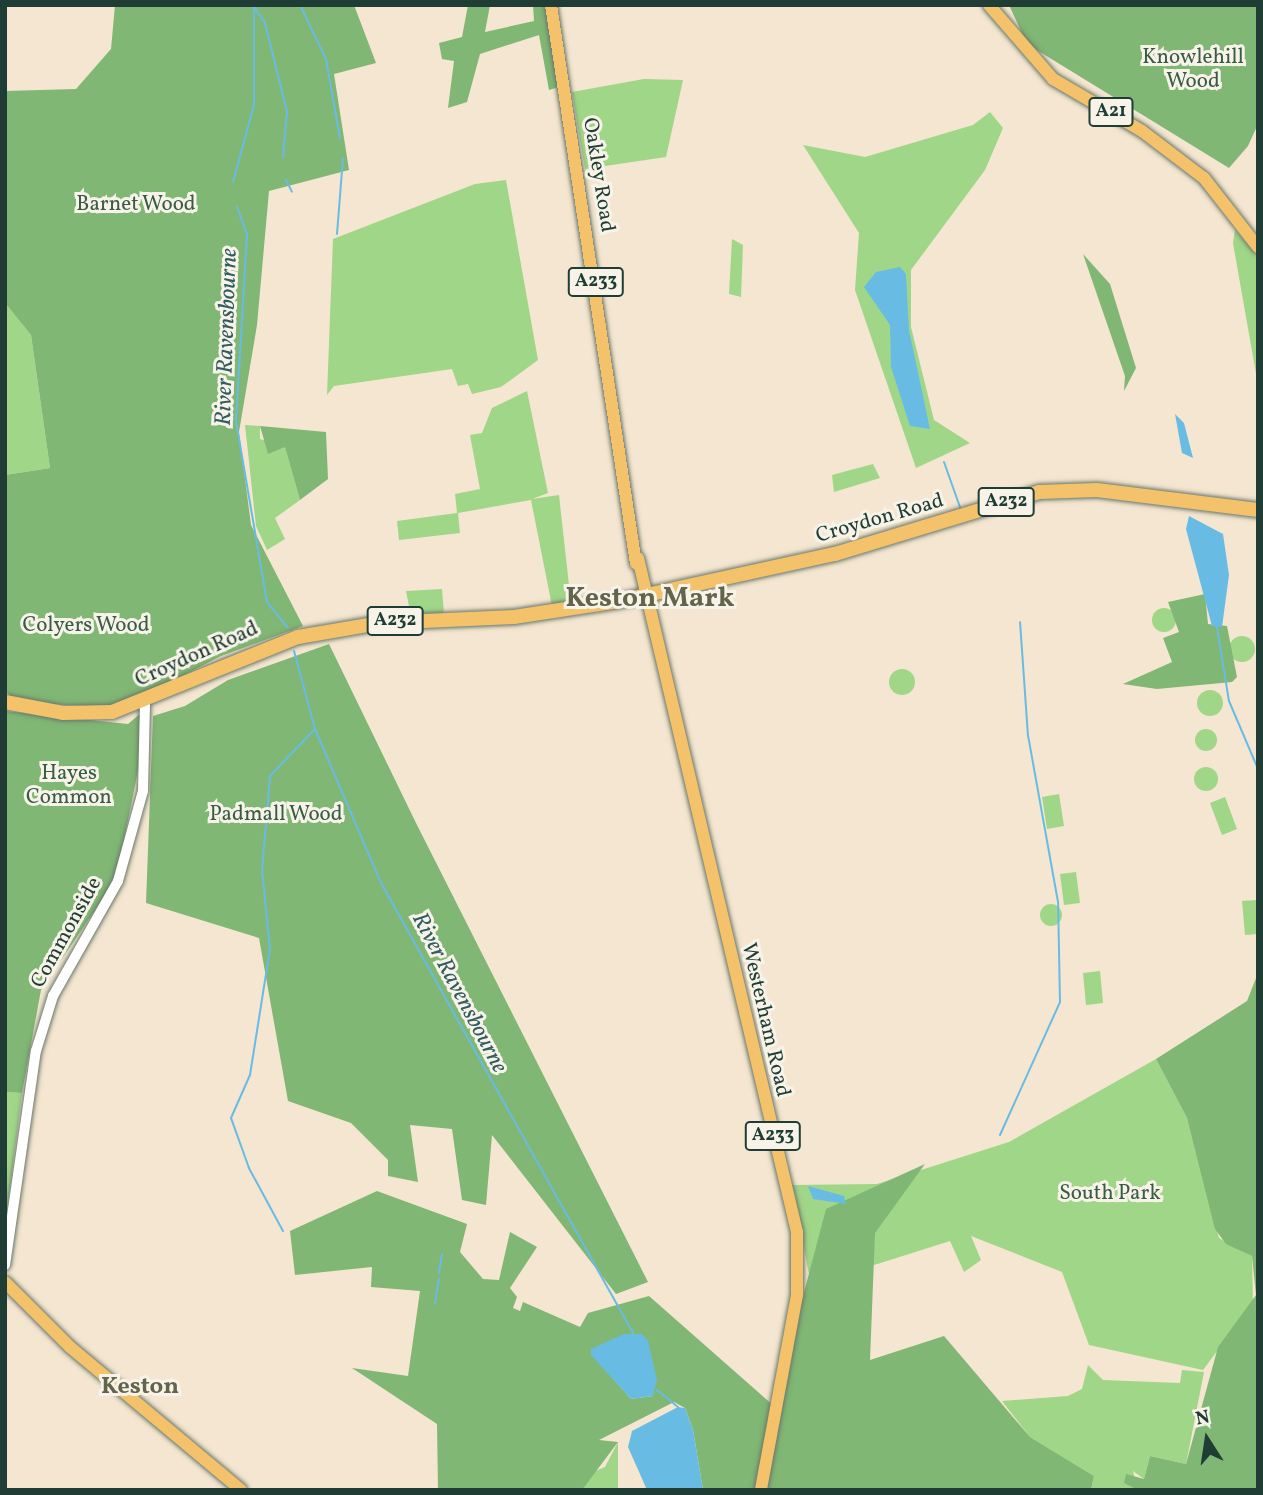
<!DOCTYPE html>
<style>
body{margin:0}
#map{position:relative;width:1263px;height:1495px;overflow:hidden;background:#f4e6d0;font-family:Vollkorn,serif}
div>[style]{position:absolute}
[style*='--x']{left:calc(var(--x)*1px);top:calc(var(--y)*1px);width:calc(var(--w)*1px);rotate:calc(var(--a)*1deg)}
.green>*{inset:0;background:#a0d688}
.round{border-radius:50%}
.forest>*{inset:0;background:#80b774}
.water>*{inset:0;background:#68bce4}
.stream>*{height:2px;margin:-1px;padding:0 1px;transform-origin:1px;border-radius:1px;background:#68bce4}
.roads{filter:drop-shadow(0 0 2px #6a786b) drop-shadow(0 0 2px #6a786b)}
.minor>*{height:10px;margin:-5px;padding:0 5px;transform-origin:5px;border-radius:5px;background:#fff}
.major>*{height:12px;margin:-6px;padding:0 6px;transform-origin:6px;border-radius:6px;background:#f3c26a}
.highway>*{height:14px;margin:-7px;padding:0 7px;transform-origin:7px;border-radius:7px;background:#f3c26a}
span{translate:-50% -50%;white-space:nowrap;text-align:center;line-height:1.15;-webkit-text-stroke:6px #f7f3e8;paint-order:stroke}
.shield-label span{padding:2px 5px;background:#f7f3e8;border:2px solid;border-radius:5px;-webkit-text-stroke-width:0}
.shield-label{font-size:19px;color:#1f3d34;font-weight:700}
.park-label{font-size:21px;color:#395c45}
.street-label{font-size:21px;color:#1f3d34}
.water-label{font-size:23px;color:#315d60;font-style:italic}
.quarter-label{font-size:24px;color:#62654c;font-weight:700}
.district-label{font-size:28px;color:#62654c;font-weight:700}
.frame{position:absolute;inset:0;border:7px solid #1f3d34;pointer-events:none}
.north{position:absolute;left:1172px;top:1404px;width:70px;height:70px;-webkit-text-stroke:5px #f7f3e8;paint-order:stroke;rotate:348deg;font-size:19px;font-weight:700;line-height:28px;text-align:center;color:#1f3d34}
.north::after{content:'';display:block;margin:auto;width:24px;height:32px;background:#1f3d34;clip-path:polygon(50% 0,100% 100%,50% 72%,0 100%)}
</style>
<div id="map">
<div class="green">
<i style="clip-path:polygon(644px 79px,683px 80px,666px 157px,585px 169px,572px 92px)"></i>
<i style="clip-path:polygon(990px 112px,1003px 128px,985px 170px,911px 270px,911px 327px,934px 420px,970px 443px,916px 468px,855px 290px,859px 233px,803px 145px,865px 157px,973px 125px)"></i>
<i style="clip-path:polygon(506px 180px,538px 360px,501px 387px,472px 394px,468px 384px,458px 386px,452px 369px,334px 386px,327px 395px,333px 239px,475px 184px)"></i>
<i style="clip-path:polygon(1235px 230px,1258px 256px,1258px 385px,1233px 243px)"></i>
<i style="clip-path:polygon(732px 239px,743px 245px,741px 297px,729px 294px)"></i>
<i style="clip-path:polygon(5px 303px,31px 335px,50px 468px,5px 475px)"></i>
<i style="clip-path:polygon(527px 391px,548px 493px,532px 499px,559px 495px,571px 603px,552px 606px,531px 500px,458px 513px,460px 533px,399px 540px,397px 521px,457px 513px,455px 494px,480px 489px,470px 435px,482px 433px,492px 408px)"></i>
<i style="clip-path:polygon(245px 425px,260px 426px,260px 439px,285px 446px,300px 500px,275px 518px,285px 539px,267px 550px,256px 526px)"></i>
<i style="clip-path:polygon(873px 464px,880px 478px,834px 492px,832px 475px)"></i>
<i style="clip-path:polygon(442px 589px,444px 614px,411px 616px,406px 591px)"></i>
<i class="round" style="left:1152px;top:608px;width:24px;height:24px"></i>
<i class="round" style="left:1229px;top:636px;width:26px;height:26px"></i>
<i class="round" style="left:889px;top:669px;width:26px;height:26px"></i>
<i class="round" style="left:1197px;top:690px;width:26px;height:26px"></i>
<i class="round" style="left:1195px;top:729px;width:22px;height:22px"></i>
<i class="round" style="left:1194px;top:767px;width:24px;height:24px"></i>
<i style="clip-path:polygon(1059px 794px,1064px 826px,1047px 829px,1042px 797px)"></i>
<i style="clip-path:polygon(1225px 797px,1237px 829px,1222px 835px,1210px 803px)"></i>
<i style="clip-path:polygon(1076px 872px,1080px 903px,1064px 905px,1060px 874px)"></i>
<i style="clip-path:polygon(1256px 900px,1258px 934px,1245px 935px,1242px 901px)"></i>
<i class="round" style="left:1040px;top:904px;width:22px;height:22px"></i>
<i style="clip-path:polygon(1100px 971px,1103px 1003px,1086px 1005px,1083px 973px)"></i>
<i style="clip-path:polygon(1156px 1059px,1187px 1118px,1219px 1238px,1252px 1256px,1253px 1303px,1203px 1370px,1089px 1345px,1062px 1272px,971px 1236px,981px 1260px,964px 1272px,950px 1241px,811px 1285px,792px 1185px,877px 1184px,1009px 1142px)"></i>
<i style="clip-path:polygon(5px 1092px,22px 1093px,5px 1227px)"></i>
<i style="clip-path:polygon(1088px 1365px,1103px 1380px,1180px 1383px,1182px 1370px,1204px 1372px,1186px 1464px,1150px 1456px,1144px 1479px,1133px 1471px,1138px 1490px,1091px 1490px,1094px 1476px,1030px 1437px,1002px 1401px,1068px 1396px,1082px 1389px)"></i>
<i style="clip-path:polygon(618px 1442px,618px 1490px,582px 1490px,593px 1472px,605px 1467px)"></i>
</div>
<div class="forest">
<i style="clip-path:polygon(115px 5px,354px 5px,376px 63px,334px 74px,349px 170px,269px 191px,257px 325px,239px 432px,251px 525px,303px 626px,221px 656px,120px 708px,15px 702px,5px 690px,5px 475px,50px 468px,31px 335px,5px 303px,5px 91px,76px 89px,111px 49px)"></i>
<i style="clip-path:polygon(468px 5px,490px 5px,485px 32px,534px 21px,533px 5px,545px 5px,559px 87px,549px 90px,539px 35px,480px 54px,467px 102px,448px 108px,454px 61px,442px 59px,439px 43px,462px 37px)"></i>
<i style="clip-path:polygon(1009px 5px,1258px 5px,1258px 124px,1248px 146px,1229px 168px,1027px 44px)"></i>
<i style="clip-path:polygon(1083px 254px,1110px 284px,1136px 368px,1124px 391px,1125px 376px)"></i>
<i style="clip-path:polygon(260px 426px,326px 432px,328px 479px,300px 500px,285px 447px,268px 454px)"></i>
<i style="clip-path:polygon(1205px 594px,1208px 624px,1227px 626px,1237px 677px,1232px 682px,1157px 689px,1123px 684px,1172px 662px,1163px 638px,1179px 632px,1168px 602px)"></i>
<i style="clip-path:polygon(329px 644px,416px 823px,648px 1282px,616px 1294px,492px 1135px,486px 1205px,462px 1200px,452px 1129px,410px 1125px,418px 1182px,388px 1176px,388px 1160px,351px 1123px,288px 1101px,259px 938px,146px 903px,153px 716px,185px 706px,228px 680px)"></i>
<i style="clip-path:polygon(5px 711px,128px 724px,141px 713px,141px 756px,116px 879px,41px 990px,22px 1093px,5px 1092px)"></i>
<i style="clip-path:polygon(1258px 973px,1258px 1490px,1138px 1490px,1124px 1483px,1126px 1474px,1144px 1479px,1150px 1456px,1186px 1464px,1218px 1347px,1256px 1295px,1252px 1256px,1226px 1244px,1215px 1229px,1187px 1118px,1156px 1059px,1247px 1001px)"></i>
<i style="clip-path:polygon(evenodd,925px 1164px,875px 1233px,870px 1360px,944px 1336px,1030px 1437px,1094px 1476px,1091px 1490px,703px 1490px,693px 1430px,685px 1408px,674px 1402px,599px 1440px,618px 1442px,582px 1490px,438px 1490px,437px 1424px,352px 1368px,408px 1376px,420px 1291px,371px 1287px,372px 1267px,295px 1275px,290px 1231px,377px 1191px,467px 1224px,460px 1252px,483px 1279px,499px 1280px,510px 1232px,537px 1247px,510px 1288px,517px 1297px,513px 1308px,520px 1311px,523px 1302px,580px 1327px,588px 1313px,649px 1296px,774px 1406px,826px 1209px,925px 1164px,601px 1365px,653px 1396px,631px 1399px,601px 1365px)"></i>
</div>
<div class="water">
<i style="clip-path:polygon(900px 267px,906px 274px,909px 330px,930px 429px,910px 426px,891px 367px,890px 325px,864px 287px,876px 272px)"></i>
<i style="clip-path:polygon(1175px 414px,1184px 423px,1193px 458px,1182px 453px)"></i>
<i style="clip-path:polygon(1189px 516px,1223px 534px,1229px 575px,1222px 627px,1212px 626px,1186px 529px)"></i>
<i style="clip-path:polygon(808px 1186px,844px 1196px,846px 1204px,813px 1199px)"></i>
<i style="clip-path:polygon(624px 1334px,642px 1334px,648px 1341px,657px 1380px,653px 1396px,631px 1399px,591px 1355px,591px 1349px)"></i>
<i style="clip-path:polygon(678px 1407px,685px 1408px,693px 1430px,703px 1490px,647px 1490px,628px 1447px,632px 1431px)"></i>
</div>
<div class="stream">
<i style="--x:300;--y:5;--w:60;--a:64.3"></i>
<i style="--x:326;--y:59;--w:80;--a:80"></i>
<i style="--x:255;--y:8;--w:18;--a:56"></i>
<i style="--x:265;--y:23;--w:92;--a:76.1"></i>
<i style="--x:287;--y:112;--w:45;--a:95.1"></i>
<i style="--x:286;--y:180;--w:13;--a:63"></i>
<i style="--x:233;--y:182;--w:80;--a:-74.7"></i>
<i style="--x:254;--y:105;--w:100;--a:-90"></i>
<i style="--x:237;--y:207;--w:30;--a:70"></i>
<i style="--x:247;--y:235;--w:186;--a:93.4"></i>
<i style="--x:236;--y:421;--w:184;--a:80.3"></i>
<i style="--x:267;--y:602;--w:33;--a:51"></i>
<i style="--x:337;--y:234;--w:76;--a:-85.5"></i>
<i style="--x:944;--y:462;--w:51;--a:70.5"></i>
<i style="--x:1217;--y:627;--w:75;--a:80.8"></i>
<i style="--x:1229;--y:701;--w:74;--a:66.9"></i>
<i style="--x:294;--y:651;--w:81;--a:74.9"></i>
<i style="--x:315;--y:729;--w:168;--a:66.8"></i>
<i style="--x:381;--y:883;--w:516;--a:60.75"></i>
<i style="--x:1000;--y:1135;--w:146;--a:-65.7"></i>
<i style="--x:1060;--y:1002;--w:100;--a:-91.1"></i>
<i style="--x:1058;--y:902;--w:169;--a:-100.2"></i>
<i style="--x:1028;--y:736;--w:114;--a:-94"></i>
<i style="--x:283;--y:1231;--w:72;--a:-118.4"></i>
<i style="--x:249;--y:1168;--w:53;--a:-109.8"></i>
<i style="--x:231;--y:1118;--w:47;--a:-66.2"></i>
<i style="--x:250;--y:1075;--w:128;--a:-81"></i>
<i style="--x:270;--y:949;--w:79;--a:-95.8"></i>
<i style="--x:262;--y:870;--w:94;--a:-85.1"></i>
<i style="--x:270;--y:776;--w:64;--a:-46.3"></i>
<i style="--x:439;--y:1273;--w:19;--a:-81"></i>
<i style="--x:435;--y:1303;--w:25;--a:-81"></i>
<i style="--x:657;--y:1390;--w:27;--a:39"></i>
</div>
<div class="roads">
<div class="minor">
<i style="--x:5;--y:1265;--w:216;--a:-81.8"></i>
<i style="--x:36;--y:1051;--w:58;--a:-72.8"></i>
<i style="--x:53;--y:996;--w:132;--a:-60.5"></i>
<i style="--x:118;--y:881;--w:93;--a:-74.5"></i>
<i style="--x:143;--y:791;--w:88;--a:-88.7"></i>
</div>
<div class="major">
<i style="--x:551;--y:5;--w:565;--a:81.35"></i>
<i style="--x:989;--y:5;--w:98;--a:49.1"></i>
<i style="--x:1053;--y:79;--w:103;--a:30.3"></i>
<i style="--x:1142;--y:131;--w:78;--a:37.2"></i>
<i style="--x:1204;--y:178;--w:88;--a:52"></i>
<i style="--x:638;--y:558;--w:693;--a:76.73"></i>
<i style="--x:797;--y:1232;--w:63;--a:90"></i>
<i style="--x:797;--y:1295;--w:198;--a:100.5"></i>
<i style="--x:5;--y:1282;--w:92;--a:45"></i>
<i style="--x:70;--y:1347;--w:223;--a:39.9"></i>
</div>
<div class="highway">
<i style="--x:5;--y:702;--w:59;--a:10.7"></i>
<i style="--x:63;--y:713;--w:49;--a:-1.2"></i>
<i style="--x:112;--y:712;--w:201;--a:-22"></i>
<i style="--x:298;--y:637;--w:82;--a:-9.8"></i>
<i style="--x:379;--y:623;--w:135;--a:-2.5"></i>
<i style="--x:514;--y:617;--w:106;--a:-8.7"></i>
<i style="--x:619;--y:601;--w:221;--a:-12.3"></i>
<i style="--x:835;--y:554;--w:213;--a:-16.9"></i>
<i style="--x:1039;--y:492;--w:58;--a:-2"></i>
<i style="--x:1097;--y:490;--w:162;--a:7.1"></i>
</div>
</div>
<div class="shield-label">
<span style="left:1111px;top:112px">A21</span>
<span style="left:596px;top:282px">A233</span>
<span style="left:1006px;top:502px">A232</span>
<span style="left:395px;top:621px">A232</span>
<span style="left:773px;top:1136px">A233</span>
</div>
<div class="park-label">
<span style="left:1193px;top:70px">Knowlehill<br>Wood</span>
<span style="left:136px;top:205px">Barnet Wood</span>
<span style="left:86px;top:626px">Colyers Wood</span>
<span style="left:69px;top:786px">Hayes<br>Common</span>
<span style="left:276px;top:815px">Padmall Wood</span>
<span style="left:1110px;top:1194px">South Park</span>
</div>
<div class="street-label">
<span style="left:598px;top:175px;rotate:81deg">Oakley Road</span>
<span style="left:880px;top:519px;rotate:-16deg">Croydon Road</span>
<span style="left:197px;top:655px;rotate:-24deg">Croydon Road</span>
<span style="left:67px;top:933px;rotate:-61deg">Commonside</span>
<span style="left:765px;top:1020px;rotate:77deg">Westerham Road</span>
</div>
<div class="water-label">
<span style="left:227px;top:337px;rotate:-88deg">River Ravensbourne</span>
<span style="left:459px;top:993px;rotate:62deg">River Ravensbourne</span>
</div>
<div class="quarter-label">
<span style="left:140px;top:1388px">Keston</span>
</div>
<div class="district-label">
<span style="left:650px;top:599px">Keston Mark</span>
</div>
<div class="frame"></div>
<div class="north">N</div>
</div>
